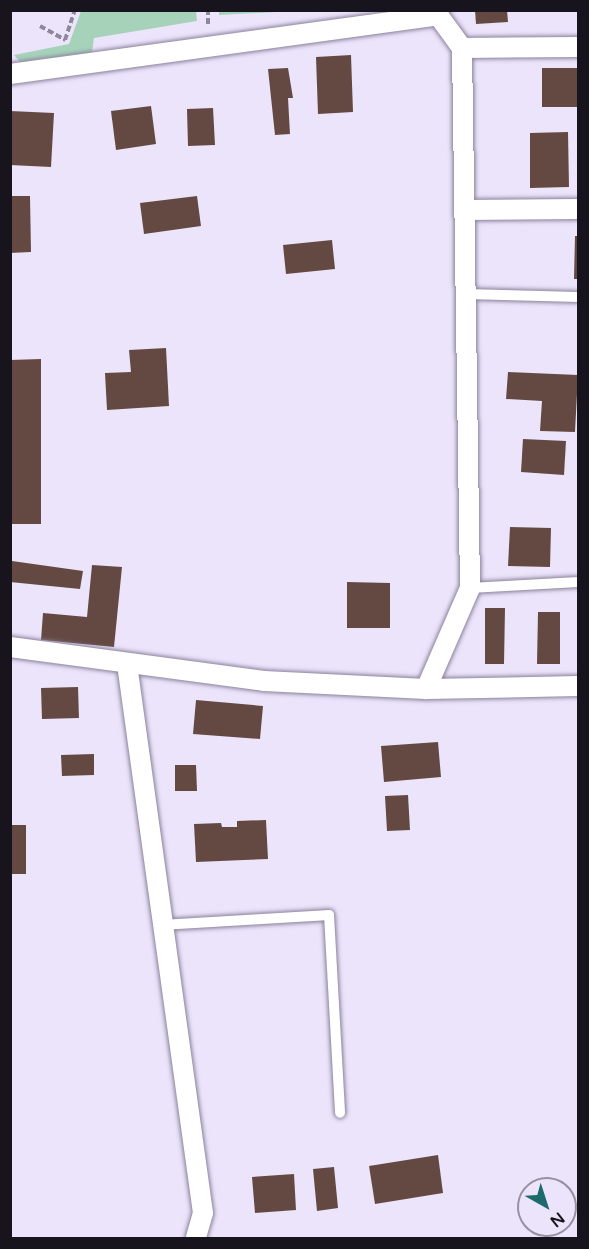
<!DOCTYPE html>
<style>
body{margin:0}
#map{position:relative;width:589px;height:1249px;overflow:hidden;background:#ece4fb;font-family:"Varela Round",sans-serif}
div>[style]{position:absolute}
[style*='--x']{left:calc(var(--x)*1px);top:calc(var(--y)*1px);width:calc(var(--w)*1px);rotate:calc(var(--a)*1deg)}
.green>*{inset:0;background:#a6d2ba}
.building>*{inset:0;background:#644943}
.path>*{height:4px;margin-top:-2px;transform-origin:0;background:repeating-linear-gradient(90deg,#8e8899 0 6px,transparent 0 9px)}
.roads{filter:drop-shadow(0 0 2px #8b829c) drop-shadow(0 0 2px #8b829c)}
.service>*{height:10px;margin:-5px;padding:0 5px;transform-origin:5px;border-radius:5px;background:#fff}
.minor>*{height:20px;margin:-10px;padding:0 10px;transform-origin:10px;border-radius:10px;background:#fff}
span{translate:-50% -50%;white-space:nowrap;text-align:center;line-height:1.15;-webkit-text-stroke:6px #ece4fb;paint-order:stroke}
.frame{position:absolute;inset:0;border:12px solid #17141d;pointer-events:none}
.north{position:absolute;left:517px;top:1177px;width:60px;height:60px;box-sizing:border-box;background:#ece4fb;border:2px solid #9791a2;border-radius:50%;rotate:141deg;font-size:16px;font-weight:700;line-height:24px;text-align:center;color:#17141d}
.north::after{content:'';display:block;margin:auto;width:21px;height:27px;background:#1d6a6d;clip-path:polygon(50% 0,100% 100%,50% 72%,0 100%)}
</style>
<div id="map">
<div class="green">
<i style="clip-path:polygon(81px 11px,196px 11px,197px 21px,94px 38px,92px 52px,20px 62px,14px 55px,69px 44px)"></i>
<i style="clip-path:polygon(219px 11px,219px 10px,294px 11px,219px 15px)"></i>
</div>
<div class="building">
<i style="clip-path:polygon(475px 10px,507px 10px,508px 22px,476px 24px)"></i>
<i style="clip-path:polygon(351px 55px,353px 112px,318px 114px,316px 57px)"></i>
<i style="clip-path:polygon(288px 68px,293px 98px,288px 98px,290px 134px,275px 135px,268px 69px)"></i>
<i style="clip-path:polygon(542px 68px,577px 68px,577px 107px,542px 107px)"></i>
<i style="clip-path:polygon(151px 106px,156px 144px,116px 150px,111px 111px)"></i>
<i style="clip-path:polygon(213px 108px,215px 145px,188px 146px,187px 109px)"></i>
<i style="clip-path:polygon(10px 111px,54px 113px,51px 167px,10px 165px)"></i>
<i style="clip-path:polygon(568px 132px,569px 187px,530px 188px,530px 133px)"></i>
<i style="clip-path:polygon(10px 196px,30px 196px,31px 252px,10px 253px)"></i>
<i style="clip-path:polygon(197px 196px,201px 226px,144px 234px,140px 203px)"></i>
<i style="clip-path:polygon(575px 236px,578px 236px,578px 279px,574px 279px)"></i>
<i style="clip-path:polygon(332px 240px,335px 269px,286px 274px,283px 245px)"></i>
<i style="clip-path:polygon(166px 348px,169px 406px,107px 410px,105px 373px,131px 372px,129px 350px)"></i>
<i style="clip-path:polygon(41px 359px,41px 524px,10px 524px,10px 360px)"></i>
<i style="clip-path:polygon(508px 372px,578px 375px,575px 432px,540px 431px,542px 401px,506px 399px)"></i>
<i style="clip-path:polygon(523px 439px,566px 441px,564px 475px,521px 472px)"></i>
<i style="clip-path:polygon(510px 527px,551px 528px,550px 567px,508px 566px)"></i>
<i style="clip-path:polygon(12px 561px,83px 571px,80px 589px,10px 582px)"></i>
<i style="clip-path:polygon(92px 565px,122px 567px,114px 647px,41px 640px,43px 613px,87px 617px)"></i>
<i style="clip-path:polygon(347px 582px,390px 583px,390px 628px,347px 628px)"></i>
<i style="clip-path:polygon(485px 608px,505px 608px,504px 664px,485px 664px)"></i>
<i style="clip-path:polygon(538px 612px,560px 612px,560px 664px,537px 664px)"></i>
<i style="clip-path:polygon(78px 687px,79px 718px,42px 719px,41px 688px)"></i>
<i style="clip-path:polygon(196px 700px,263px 706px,260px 739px,193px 734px)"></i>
<i style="clip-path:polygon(438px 742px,441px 777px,384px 782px,381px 746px)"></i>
<i style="clip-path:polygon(94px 754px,94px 775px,62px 776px,61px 755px)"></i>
<i style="clip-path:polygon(175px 765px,196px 765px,197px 791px,175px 791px)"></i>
<i style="clip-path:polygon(408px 795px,410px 830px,387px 831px,385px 796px)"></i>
<i style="clip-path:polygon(266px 820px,268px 859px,196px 862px,194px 824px,221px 823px,222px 827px,237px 827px,237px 821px)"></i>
<i style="clip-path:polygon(10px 825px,26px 825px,26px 874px,10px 874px)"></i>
<i style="clip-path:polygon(438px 1155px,443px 1193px,375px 1204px,369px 1166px)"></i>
<i style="clip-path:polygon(334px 1167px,338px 1208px,317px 1211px,313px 1169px)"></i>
<i style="clip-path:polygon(294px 1174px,296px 1210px,255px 1213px,252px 1177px)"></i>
</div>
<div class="path">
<i style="--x:208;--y:24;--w:14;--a:-90"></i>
<i style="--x:40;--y:26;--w:29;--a:29"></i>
<i style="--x:65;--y:40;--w:32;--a:-72"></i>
</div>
<div class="roads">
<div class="service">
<i style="--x:466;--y:294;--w:112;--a:1.5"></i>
<i style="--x:470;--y:588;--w:108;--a:-3.2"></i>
<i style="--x:162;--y:925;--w:167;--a:-3.4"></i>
<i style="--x:329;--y:915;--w:198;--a:86.8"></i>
</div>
<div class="minor">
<i style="--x:462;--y:48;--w:116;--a:-0.5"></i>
<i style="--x:10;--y:74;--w:432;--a:-7.8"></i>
<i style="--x:464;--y:210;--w:114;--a:-0.5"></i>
<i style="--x:10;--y:647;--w:256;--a:7.6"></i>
<i style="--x:264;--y:681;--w:162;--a:2.8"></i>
<i style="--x:426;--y:689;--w:152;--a:-1.1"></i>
<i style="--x:127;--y:664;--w:554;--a:82.12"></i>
<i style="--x:203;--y:1213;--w:26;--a:106"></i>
<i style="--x:426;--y:689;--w:110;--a:-66.5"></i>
<i style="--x:470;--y:588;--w:540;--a:-90.85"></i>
<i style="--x:462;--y:48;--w:41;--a:-126"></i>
<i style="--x:438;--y:15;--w:5;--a:-79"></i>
</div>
</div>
<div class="frame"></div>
<div class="north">N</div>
</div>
